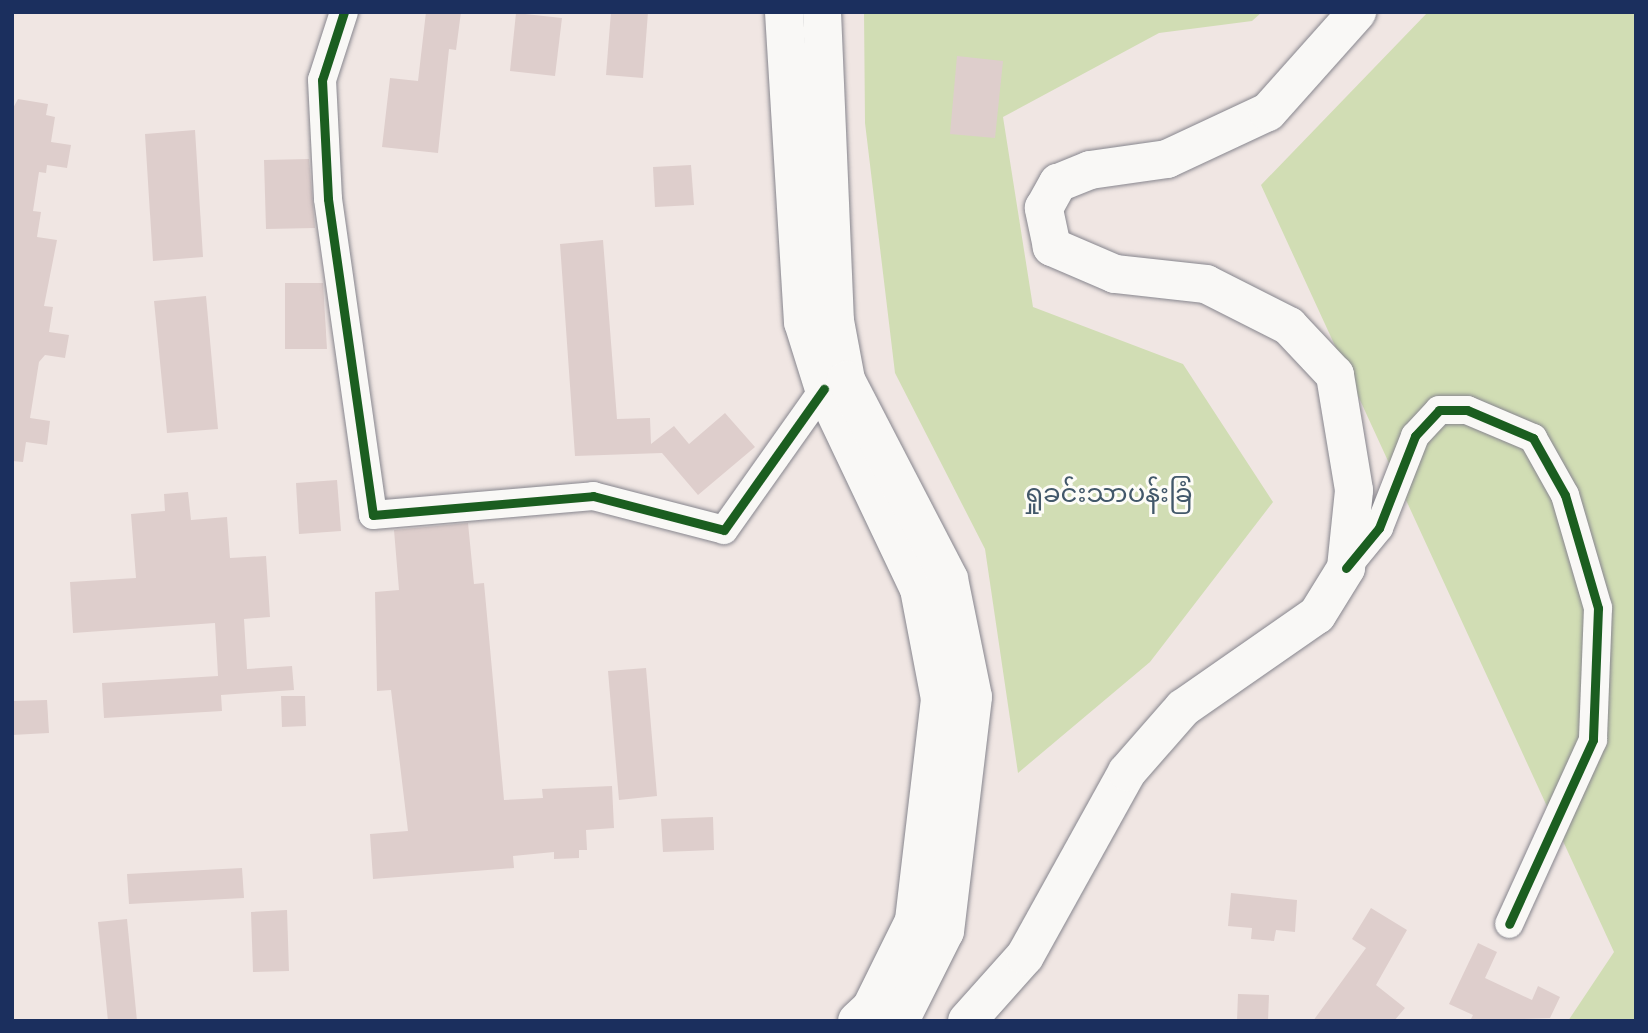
<!DOCTYPE html>
<meta charset="utf-8">
<style>
body{margin:0}
#map{position:relative;width:1648px;height:1033px;overflow:hidden;background:#f0e6e3;font-family:Itim,"Noto Sans Myanmar",sans-serif}
div>[style]{position:absolute}
[style*='--x']{left:calc(var(--x)*1px);top:calc(var(--y)*1px);width:calc(var(--w)*1px);rotate:calc(var(--a)*1deg)}
.green>*{inset:0;background:#d1ddb4}
.building>*{inset:0;background:#dececc}
.roads{filter:drop-shadow(0 0 2px #87868e) drop-shadow(0 0 2px #87868e)}
.street>*{height:28px;margin:-14px;padding:0 14px;transform-origin:14px;border-radius:14px;background:#f9f8f6}
.highway>*{height:38px;margin:-19px;padding:0 19px;transform-origin:19px;border-radius:19px;background:#f9f8f6}
.cycleway>*{height:9px;margin:-4.5px;padding:0 4.5px;transform-origin:4.5px;border-radius:4.5px;background:#1b5e20}
span{translate:-50% -50%;white-space:nowrap;text-align:center;line-height:1.15;-webkit-text-stroke:6px #fdfcf7;paint-order:stroke}
.park-label{font-size:26px;color:#42586a}
.frame{position:absolute;inset:0;border:14px solid #1b2f5e;pointer-events:none}
</style>
<div id="map">
<div class="green">
<i style="clip-path:polygon(864px 12px,1262px 12px,1252px 21px,1159px 33px,1003px 117px,1033px 307px,1183px 364px,1273px 502px,1150px 662px,1018px 773px,985px 549px,895px 373px,865px 123px)"></i>
<i style="clip-path:polygon(1428px 12px,1636px 12px,1636px 1021px,1568px 1021px,1614px 952px,1261px 185px)"></i>
</div>
<div class="building">
<i style="clip-path:polygon(426px 12px,461px 12px,456px 50px,449px 49px,438px 153px,382px 147px,390px 78px,418px 81px)"></i>
<i style="clip-path:polygon(611px 12px,648px 12px,643px 78px,606px 75px)"></i>
<i style="clip-path:polygon(516px 13px,562px 18px,555px 76px,510px 71px)"></i>
<i style="clip-path:polygon(957px 56px,1003px 61px,995px 138px,950px 134px)"></i>
<i style="clip-path:polygon(18px 99px,48px 104px,46px 115px,55px 117px,51px 142px,71px 145px,67px 168px,47px 165px,46px 173px,39px 172px,33px 211px,41px 212px,37px 237px,57px 240px,44px 306px,53px 307px,49px 332px,69px 335px,65px 358px,45px 355px,39px 362px,30px 418px,50px 421px,47px 445px,26px 442px,23px 462px,12px 461px,12px 110px)"></i>
<i style="clip-path:polygon(195px 130px,203px 257px,153px 261px,145px 134px)"></i>
<i style="clip-path:polygon(309px 159px,315px 228px,266px 229px,264px 160px)"></i>
<i style="clip-path:polygon(691px 165px,694px 205px,655px 207px,653px 167px)"></i>
<i style="clip-path:polygon(603px 240px,617px 419px,650px 418px,651px 444px,674px 426px,689px 444px,725px 413px,755px 447px,698px 495px,662px 453px,575px 456px,560px 244px)"></i>
<i style="clip-path:polygon(285px 283px,323px 283px,327px 349px,285px 349px)"></i>
<i style="clip-path:polygon(206px 296px,218px 429px,167px 433px,154px 301px)"></i>
<i style="clip-path:polygon(337px 480px,341px 531px,299px 534px,296px 483px)"></i>
<i style="clip-path:polygon(188px 492px,191px 520px,227px 517px,230px 558px,266px 556px,270px 617px,244px 619px,247px 669px,292px 666px,294px 690px,221px 695px,222px 711px,104px 718px,102px 683px,218px 676px,215px 623px,73px 633px,70px 582px,136px 578px,131px 514px,165px 511px,164px 494px)"></i>
<i style="clip-path:polygon(468px 523px,474px 584px,484px 583px,504px 800px,543px 798px,542px 789px,612px 786px,614px 828px,586px 830px,587px 850px,579px 850px,579px 858px,554px 859px,554px 852px,513px 856px,514px 868px,373px 879px,370px 834px,408px 831px,391px 690px,377px 691px,375px 592px,399px 590px,394px 530px)"></i>
<i style="clip-path:polygon(646px 668px,657px 796px,619px 800px,608px 671px)"></i>
<i style="clip-path:polygon(281px 696px,305px 696px,306px 726px,282px 727px)"></i>
<i style="clip-path:polygon(47px 700px,49px 733px,12px 735px,12px 701px)"></i>
<i style="clip-path:polygon(713px 817px,714px 850px,663px 852px,661px 819px)"></i>
<i style="clip-path:polygon(242px 868px,244px 898px,129px 904px,127px 874px)"></i>
<i style="clip-path:polygon(1231px 893px,1297px 900px,1295px 932px,1276px 930px,1274px 941px,1251px 939px,1252px 928px,1228px 926px)"></i>
<i style="clip-path:polygon(1371px 908px,1407px 930px,1376px 985px,1405px 1008px,1394px 1021px,1313px 1021px,1366px 948px,1352px 939px)"></i>
<i style="clip-path:polygon(287px 910px,289px 971px,253px 972px,251px 912px)"></i>
<i style="clip-path:polygon(127px 919px,137px 1021px,108px 1021px,98px 922px)"></i>
<i style="clip-path:polygon(1478px 943px,1497px 952px,1485px 978px,1532px 1000px,1538px 986px,1560px 997px,1550px 1018px,1470px 1021px,1473px 1015px,1449px 1004px)"></i>
<i style="clip-path:polygon(1238px 994px,1269px 995px,1268px 1021px,1237px 1021px)"></i>
</div>
<div class="roads">
<div class="street">
<i style="--x:344;--y:12;--w:71;--a:107.9"></i>
<i style="--x:322;--y:80;--w:119;--a:87.1"></i>
<i style="--x:328;--y:199;--w:319;--a:81.9"></i>
<i style="--x:373;--y:515;--w:221;--a:-4.9"></i>
<i style="--x:593;--y:496;--w:135;--a:14.5"></i>
<i style="--x:724;--y:530;--w:173;--a:-54.7"></i>
<i style="--x:1346;--y:568;--w:52;--a:-50.5"></i>
<i style="--x:1379;--y:528;--w:99;--a:-68.6"></i>
<i style="--x:1415;--y:436;--w:35;--a:-47"></i>
<i style="--x:1439;--y:410;--w:28;--a:0"></i>
<i style="--x:1467;--y:410;--w:72;--a:23"></i>
<i style="--x:1533;--y:438;--w:65;--a:60.7"></i>
<i style="--x:1565;--y:495;--w:118;--a:73.7"></i>
<i style="--x:1598;--y:608;--w:132;--a:92.2"></i>
<i style="--x:1593;--y:740;--w:202;--a:114.5"></i>
</div>
<div class="highway">
<i style="--x:784;--y:12;--w:311;--a:86.5"></i>
<i style="--x:803;--y:322;--w:70;--a:72.6"></i>
<i style="--x:824;--y:389;--w:221;--a:64.6"></i>
<i style="--x:919;--y:589;--w:112;--a:79.2"></i>
<i style="--x:940;--y:699;--w:224;--a:96.7"></i>
<i style="--x:914;--y:921;--w:97;--a:116.3"></i>
<i style="--x:871;--y:1008;--w:19;--a:137"></i>
<i style="--x:822;--y:12;--w:309;--a:87.6"></i>
<i style="--x:835;--y:321;--w:60;--a:79.4"></i>
<i style="--x:846;--y:380;--w:224;--a:62.6"></i>
<i style="--x:949;--y:579;--w:120;--a:78.5"></i>
<i style="--x:973;--y:697;--w:236;--a:96.8"></i>
<i style="--x:945;--y:931;--w:101;--a:116.6"></i>
<i style="--x:967;--y:1021;--w:87;--a:-48.3"></i>
<i style="--x:1025;--y:956;--w:210;--a:-61"></i>
<i style="--x:1127;--y:772;--w:85;--a:-48.8"></i>
<i style="--x:1183;--y:708;--w:163;--a:-34.8"></i>
<i style="--x:1317;--y:615;--w:55;--a:-58.3"></i>
<i style="--x:1346;--y:568;--w:78;--a:-84.1"></i>
<i style="--x:1354;--y:490;--w:117;--a:-99.4"></i>
<i style="--x:1335;--y:375;--w:67;--a:-133.2"></i>
<i style="--x:1289;--y:326;--w:93;--a:-153.2"></i>
<i style="--x:1206;--y:284;--w:92;--a:-173.7"></i>
<i style="--x:1115;--y:274;--w:69;--a:-156.8"></i>
<i style="--x:1052;--y:247;--w:40;--a:-102"></i>
<i style="--x:1044;--y:208;--w:29;--a:-61"></i>
<i style="--x:1058;--y:183;--w:35;--a:-22"></i>
<i style="--x:1090;--y:170;--w:78;--a:-8.1"></i>
<i style="--x:1167;--y:159;--w:111;--a:-25"></i>
<i style="--x:1268;--y:112;--w:134;--a:-48.3"></i>
</div>
</div>
<div class="cycleway">
<i style="--x:344;--y:12;--w:71;--a:107.9"></i>
<i style="--x:322;--y:80;--w:119;--a:87.1"></i>
<i style="--x:328;--y:199;--w:319;--a:81.9"></i>
<i style="--x:373;--y:515;--w:221;--a:-4.9"></i>
<i style="--x:593;--y:496;--w:135;--a:14.5"></i>
<i style="--x:724;--y:530;--w:173;--a:-54.7"></i>
<i style="--x:1346;--y:568;--w:52;--a:-50.5"></i>
<i style="--x:1379;--y:528;--w:99;--a:-68.6"></i>
<i style="--x:1415;--y:436;--w:35;--a:-47"></i>
<i style="--x:1439;--y:410;--w:28;--a:0"></i>
<i style="--x:1467;--y:410;--w:72;--a:23"></i>
<i style="--x:1533;--y:438;--w:65;--a:60.7"></i>
<i style="--x:1565;--y:495;--w:118;--a:73.7"></i>
<i style="--x:1598;--y:608;--w:132;--a:92.2"></i>
<i style="--x:1593;--y:740;--w:202;--a:114.5"></i>
</div>
<div class="park-label">
<span style="left:1108px;top:494px">ရှုခင်းသာပန်းခြံ</span>
</div>
<div class="frame"></div>
</div>
